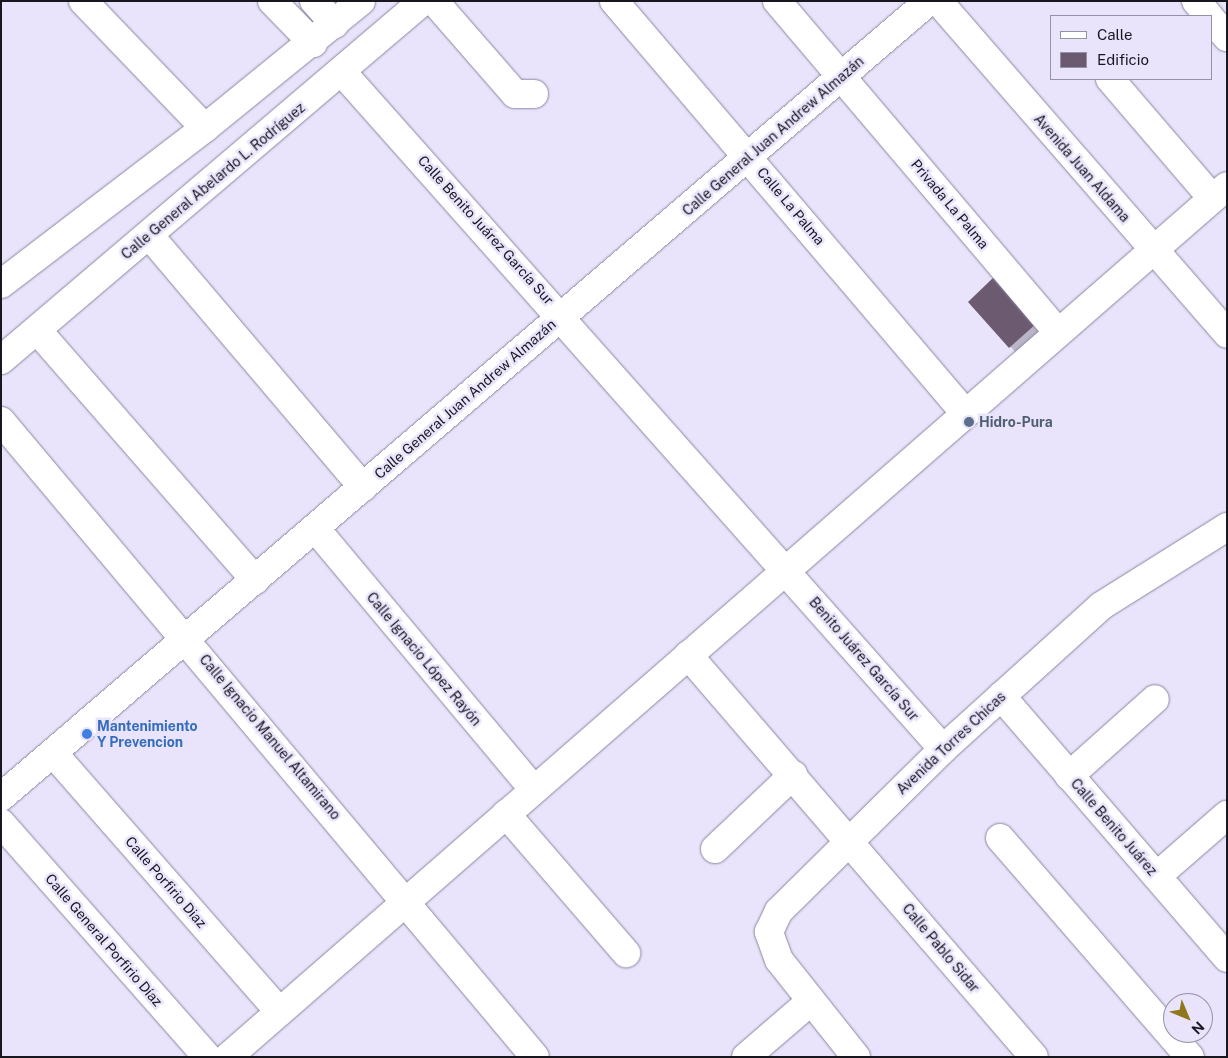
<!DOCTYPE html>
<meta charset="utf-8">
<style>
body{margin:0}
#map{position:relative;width:1228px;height:1058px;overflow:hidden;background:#e9e4fb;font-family:"Public Sans",sans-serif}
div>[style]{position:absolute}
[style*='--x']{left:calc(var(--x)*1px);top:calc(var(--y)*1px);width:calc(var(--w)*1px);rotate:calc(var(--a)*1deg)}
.shadow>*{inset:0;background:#0003}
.building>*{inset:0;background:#6b5a70}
.roads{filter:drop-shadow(0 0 1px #8c86a0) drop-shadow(0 0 1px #8c86a0)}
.minor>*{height:28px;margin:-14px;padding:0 14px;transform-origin:14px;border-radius:14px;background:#fff}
.major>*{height:28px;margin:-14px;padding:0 14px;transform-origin:14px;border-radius:14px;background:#fff}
.dots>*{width:14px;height:14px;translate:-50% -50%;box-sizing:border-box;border:2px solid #e9e4fb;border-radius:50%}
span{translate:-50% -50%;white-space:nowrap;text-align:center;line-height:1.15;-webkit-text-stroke:5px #e9e4fb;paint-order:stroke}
.street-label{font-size:14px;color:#18161f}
.service-label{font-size:14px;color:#4e5e75;font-weight:700}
.left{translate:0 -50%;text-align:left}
.shop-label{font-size:14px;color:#366cbe;font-weight:700}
.frame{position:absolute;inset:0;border:2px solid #18161f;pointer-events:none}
.legend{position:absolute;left:1050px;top:15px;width:162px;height:65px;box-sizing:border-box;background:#e9e4fb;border:1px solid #9592a3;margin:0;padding:6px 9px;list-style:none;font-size:15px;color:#18161f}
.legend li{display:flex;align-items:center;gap:10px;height:25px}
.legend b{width:25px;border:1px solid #9592a3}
.north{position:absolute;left:1163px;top:993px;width:50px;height:50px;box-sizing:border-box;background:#e9e4fb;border:1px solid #9592a3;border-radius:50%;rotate:135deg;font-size:14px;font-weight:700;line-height:20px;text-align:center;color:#18161f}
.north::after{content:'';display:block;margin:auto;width:18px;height:22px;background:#90771c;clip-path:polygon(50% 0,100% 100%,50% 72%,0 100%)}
</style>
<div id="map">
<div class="shadow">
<i style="clip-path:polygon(1006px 289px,1047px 334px,1021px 358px,969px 302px)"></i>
</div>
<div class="building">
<i style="clip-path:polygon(995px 276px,1037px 323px,1009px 348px,968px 302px)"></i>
</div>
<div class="roads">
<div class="minor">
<i style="--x:83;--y:1;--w:176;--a:46.2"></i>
<i style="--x:272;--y:1;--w:59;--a:45.7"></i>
<i style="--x:314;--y:1;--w:31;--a:48"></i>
<i style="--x:434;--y:1;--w:123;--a:48.9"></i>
<i style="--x:515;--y:94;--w:19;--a:0"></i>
<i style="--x:614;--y:1;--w:541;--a:49.57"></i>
<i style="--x:777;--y:1;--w:434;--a:49.7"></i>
<i style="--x:938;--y:1;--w:441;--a:49"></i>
<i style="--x:1196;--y:1;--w:20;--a:49"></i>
<i style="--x:1212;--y:20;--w:23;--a:49"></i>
<i style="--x:342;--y:72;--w:905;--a:48.4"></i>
<i style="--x:1110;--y:79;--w:157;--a:49.4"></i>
<i style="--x:149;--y:235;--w:331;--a:49.7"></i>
<i style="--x:37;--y:330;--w:332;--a:48.9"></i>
<i style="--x:1;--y:421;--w:830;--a:49.98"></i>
<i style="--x:315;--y:528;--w:341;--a:50.1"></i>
<i style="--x:688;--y:655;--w:530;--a:49.28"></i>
<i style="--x:1001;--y:696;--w:346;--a:49.2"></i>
<i style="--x:53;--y:753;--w:344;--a:48.8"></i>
<i style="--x:1069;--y:776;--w:115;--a:-41.8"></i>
<i style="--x:1;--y:797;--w:1223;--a:-40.62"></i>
<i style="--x:506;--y:814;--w:184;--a:49.2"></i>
<i style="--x:1;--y:823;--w:312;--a:48.6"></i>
<i style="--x:1000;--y:838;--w:290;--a:49.1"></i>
<i style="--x:715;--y:849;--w:108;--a:-43.5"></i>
<i style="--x:1157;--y:876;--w:93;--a:-41.1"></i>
<i style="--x:228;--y:1057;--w:1325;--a:-41.08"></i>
<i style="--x:746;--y:1057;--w:84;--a:-40.7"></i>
<i style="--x:856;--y:1057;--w:124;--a:-128.4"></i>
<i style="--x:779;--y:960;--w:30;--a:-110"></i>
<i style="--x:769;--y:932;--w:23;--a:-65"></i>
<i style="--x:779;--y:911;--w:231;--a:-44.6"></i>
<i style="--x:943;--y:749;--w:213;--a:-42.1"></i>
<i style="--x:1101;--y:606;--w:149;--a:-32.1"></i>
</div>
<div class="major">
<i style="--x:1;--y:284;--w:257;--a:-37.4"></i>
<i style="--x:205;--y:128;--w:201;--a:-39.1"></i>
<i style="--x:1;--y:360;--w:554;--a:-40.39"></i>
</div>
</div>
<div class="dots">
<i style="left:969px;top:422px;background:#5c6f8a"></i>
<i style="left:87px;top:734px;background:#3f7fe0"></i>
</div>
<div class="street-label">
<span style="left:773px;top:136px;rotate:-41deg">Calle General Juan Andrew Almazán</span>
<span style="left:1082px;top:168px;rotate:49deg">Avenida Juan Aldama</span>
<span style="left:213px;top:181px;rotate:-40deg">Calle General Abelardo L. Rodríguez</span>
<span style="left:950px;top:204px;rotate:50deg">Privada La Palma</span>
<span style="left:791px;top:206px;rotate:50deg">Calle La Palma</span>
<span style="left:486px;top:230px;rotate:48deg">Calle Benito Juárez García Sur</span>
<span style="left:465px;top:399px;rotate:-41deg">Calle General Juan Andrew Almazán</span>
<span style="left:424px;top:659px;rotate:50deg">Calle Ignacio López Rayón</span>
<span style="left:864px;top:659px;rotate:49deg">Benito Juárez García Sur</span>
<span style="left:270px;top:737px;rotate:50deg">Calle Ignacio Manuel Altamirano</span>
<span style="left:951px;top:743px;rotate:-43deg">Avenida Torres Chicas</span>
<span style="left:1114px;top:827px;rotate:49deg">Calle Benito Juárez</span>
<span style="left:166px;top:882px;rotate:49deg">Calle Porfirio Diaz</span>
<span style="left:104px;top:940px;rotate:49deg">Calle General Porfirio Díaz</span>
<span style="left:941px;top:948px;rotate:50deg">Calle Pablo Sidar</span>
</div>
<div class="service-label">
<span class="left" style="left:979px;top:422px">Hidro-Pura</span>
</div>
<div class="shop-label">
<span class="left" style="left:97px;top:734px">Mantenimiento<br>Y Prevencion</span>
</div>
<div class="frame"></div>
<ul class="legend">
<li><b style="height:6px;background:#fff"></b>Calle</li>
<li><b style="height:14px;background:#6b5a70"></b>Edificio</li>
</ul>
<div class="north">N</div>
</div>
